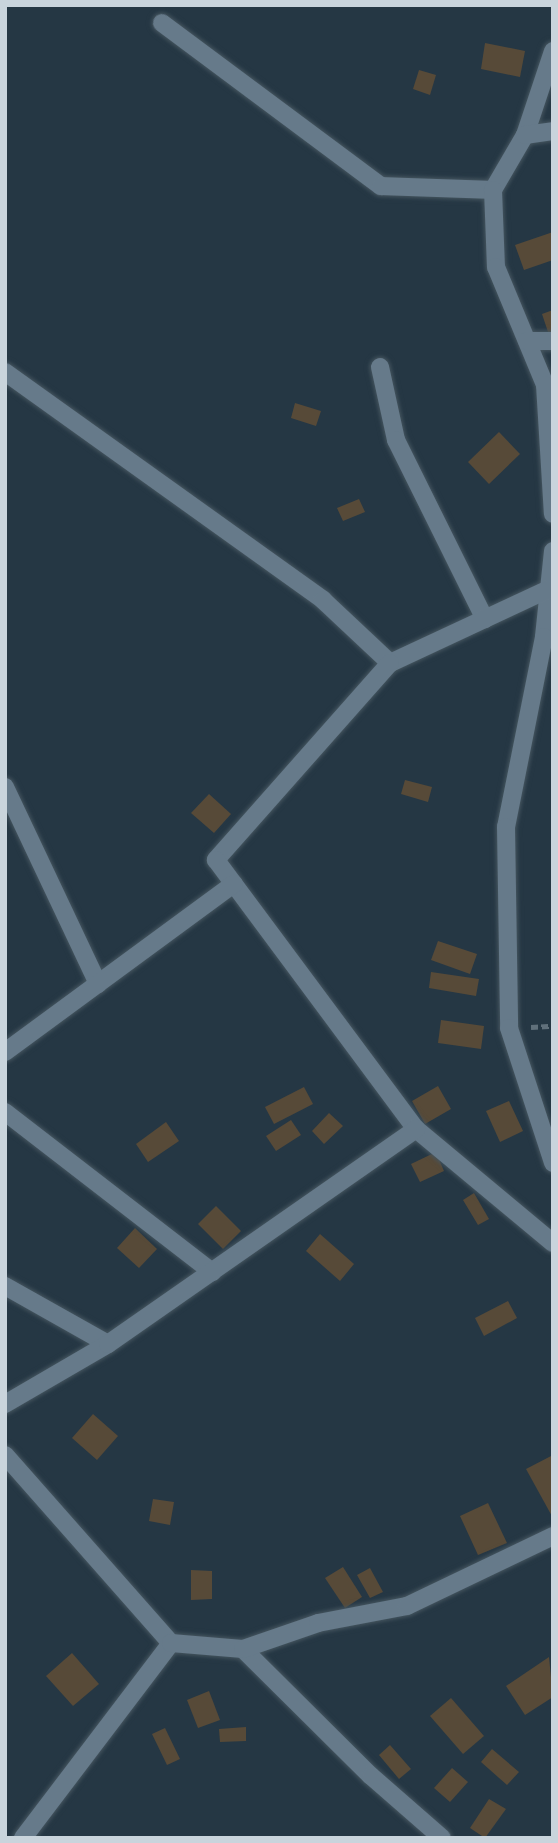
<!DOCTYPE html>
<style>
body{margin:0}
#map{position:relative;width:558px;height:1843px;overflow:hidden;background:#253744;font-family:Signika,sans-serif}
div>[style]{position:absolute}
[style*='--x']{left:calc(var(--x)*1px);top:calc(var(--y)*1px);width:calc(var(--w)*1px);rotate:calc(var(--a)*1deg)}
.building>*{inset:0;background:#574a38}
.path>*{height:4.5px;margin-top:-2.25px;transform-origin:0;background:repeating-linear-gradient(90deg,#60707b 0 7px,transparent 0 10.5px)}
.roads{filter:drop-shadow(0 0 2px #45555f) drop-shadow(0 0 2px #45555f)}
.minor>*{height:18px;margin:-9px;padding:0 9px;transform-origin:9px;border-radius:9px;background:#667a8a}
span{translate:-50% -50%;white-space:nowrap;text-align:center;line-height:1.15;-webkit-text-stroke:7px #1b2d3a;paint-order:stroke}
.frame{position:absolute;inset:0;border:7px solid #c9d4dc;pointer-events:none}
</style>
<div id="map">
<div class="building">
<i style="clip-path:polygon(485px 43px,525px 51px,520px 77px,481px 69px)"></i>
<i style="clip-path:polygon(419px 70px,436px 75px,430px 95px,413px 89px)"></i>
<i style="clip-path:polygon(553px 232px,553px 260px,524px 270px,515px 245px)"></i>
<i style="clip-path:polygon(553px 310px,553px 344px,552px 344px,542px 314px)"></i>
<i style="clip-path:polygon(295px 403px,321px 411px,316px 426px,291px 418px)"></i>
<i style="clip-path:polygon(499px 432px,520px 454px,489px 484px,468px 462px)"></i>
<i style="clip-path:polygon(359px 499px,365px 512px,343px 521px,337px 508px)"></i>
<i style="clip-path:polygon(405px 780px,432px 787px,428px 802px,401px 794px)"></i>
<i style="clip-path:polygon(209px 794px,231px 814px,214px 833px,191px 813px)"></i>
<i style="clip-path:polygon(438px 941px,477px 954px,470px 974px,431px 960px)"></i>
<i style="clip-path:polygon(431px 972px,479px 979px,476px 996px,429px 988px)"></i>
<i style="clip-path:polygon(441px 1020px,484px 1026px,481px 1049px,438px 1043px)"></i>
<i style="clip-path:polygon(438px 1086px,451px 1109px,425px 1124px,412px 1101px)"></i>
<i style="clip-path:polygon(304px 1087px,313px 1104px,274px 1124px,265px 1107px)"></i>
<i style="clip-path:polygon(509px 1101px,523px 1131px,500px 1142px,486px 1111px)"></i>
<i style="clip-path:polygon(329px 1113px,343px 1126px,324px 1144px,312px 1131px)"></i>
<i style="clip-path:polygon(291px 1120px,301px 1135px,276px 1151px,266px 1136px)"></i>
<i style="clip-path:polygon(166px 1122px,179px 1141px,148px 1162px,136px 1144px)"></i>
<i style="clip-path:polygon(436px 1152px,444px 1171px,420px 1182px,411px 1164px)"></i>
<i style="clip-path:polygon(474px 1193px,489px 1219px,478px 1225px,463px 1200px)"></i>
<i style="clip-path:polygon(216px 1206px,241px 1231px,223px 1249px,198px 1224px)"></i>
<i style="clip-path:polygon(135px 1228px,157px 1249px,139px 1268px,117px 1248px)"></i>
<i style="clip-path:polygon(320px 1234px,354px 1264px,340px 1281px,306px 1251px)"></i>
<i style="clip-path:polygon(508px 1301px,517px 1318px,484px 1336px,475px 1318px)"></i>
<i style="clip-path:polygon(93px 1414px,118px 1436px,97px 1460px,72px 1438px)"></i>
<i style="clip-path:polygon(553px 1455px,553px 1518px,526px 1469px)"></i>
<i style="clip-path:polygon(153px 1499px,174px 1502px,170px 1525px,149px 1521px)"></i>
<i style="clip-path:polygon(488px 1503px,507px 1543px,478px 1555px,460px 1516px)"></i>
<i style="clip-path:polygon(343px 1567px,362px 1597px,345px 1608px,325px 1578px)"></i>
<i style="clip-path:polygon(370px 1568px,383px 1592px,370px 1598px,357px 1575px)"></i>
<i style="clip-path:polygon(191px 1570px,212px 1571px,212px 1599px,191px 1600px)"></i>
<i style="clip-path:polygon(72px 1653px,99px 1684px,73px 1706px,46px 1676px)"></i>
<i style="clip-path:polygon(549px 1657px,553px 1697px,525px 1715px,506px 1686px)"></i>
<i style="clip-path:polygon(209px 1691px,220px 1720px,198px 1728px,187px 1700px)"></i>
<i style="clip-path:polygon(451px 1698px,484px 1736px,463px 1754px,430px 1716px)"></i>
<i style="clip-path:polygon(246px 1727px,246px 1741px,220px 1742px,219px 1729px)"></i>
<i style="clip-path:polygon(165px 1728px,180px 1759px,167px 1765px,152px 1734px)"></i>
<i style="clip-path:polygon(390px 1745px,411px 1769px,399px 1779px,379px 1755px)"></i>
<i style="clip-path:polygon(492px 1749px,519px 1772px,507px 1785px,481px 1762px)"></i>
<i style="clip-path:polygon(452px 1768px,468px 1782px,450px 1802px,434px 1788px)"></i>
<i style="clip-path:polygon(489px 1799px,506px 1809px,485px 1838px,470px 1828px)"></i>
</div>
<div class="path">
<i style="--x:531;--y:1027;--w:22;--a:-3"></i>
</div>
<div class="roads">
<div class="minor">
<i style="--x:162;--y:23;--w:273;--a:36.7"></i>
<i style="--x:381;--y:186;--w:112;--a:2"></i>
<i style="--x:553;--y:51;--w:89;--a:108.4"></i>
<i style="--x:525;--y:135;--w:64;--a:120.2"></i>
<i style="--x:493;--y:190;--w:77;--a:87.8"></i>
<i style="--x:496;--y:267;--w:128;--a:67.4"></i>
<i style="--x:545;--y:385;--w:129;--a:86.5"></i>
<i style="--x:525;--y:135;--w:28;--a:-8"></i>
<i style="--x:527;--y:341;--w:26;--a:0"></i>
<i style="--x:380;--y:367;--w:75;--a:77.6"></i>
<i style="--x:396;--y:440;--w:200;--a:63.6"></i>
<i style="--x:5;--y:372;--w:391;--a:35.6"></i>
<i style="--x:323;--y:600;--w:92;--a:43.2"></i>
<i style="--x:553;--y:551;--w:86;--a:96"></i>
<i style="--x:544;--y:637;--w:194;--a:101.3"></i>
<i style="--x:506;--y:827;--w:201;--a:89.1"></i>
<i style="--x:509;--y:1028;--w:142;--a:71.9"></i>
<i style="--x:549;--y:589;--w:175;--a:155"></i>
<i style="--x:390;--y:663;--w:263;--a:131.5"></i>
<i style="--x:216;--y:860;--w:335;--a:53.4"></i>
<i style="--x:416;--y:1129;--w:178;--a:39.8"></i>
<i style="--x:5;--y:787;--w:218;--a:64.7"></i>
<i style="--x:5;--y:1052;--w:284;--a:-36.3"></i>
<i style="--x:5;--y:1112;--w:262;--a:37.7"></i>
<i style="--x:5;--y:1286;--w:118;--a:29.4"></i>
<i style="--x:5;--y:1404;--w:119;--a:-30.2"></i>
<i style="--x:108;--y:1344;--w:376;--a:-34.9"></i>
<i style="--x:5;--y:1455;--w:251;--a:48.6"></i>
<i style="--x:243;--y:1649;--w:180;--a:44.8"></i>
<i style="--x:371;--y:1776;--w:94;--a:41.1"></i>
<i style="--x:23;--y:1838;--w:245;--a:-52.8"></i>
<i style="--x:171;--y:1643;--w:72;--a:4.8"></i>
<i style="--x:243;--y:1649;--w:79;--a:-19.1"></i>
<i style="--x:318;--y:1623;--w:91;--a:-10.8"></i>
<i style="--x:407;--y:1606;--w:162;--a:-25.6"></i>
</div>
</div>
<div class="frame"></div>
</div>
